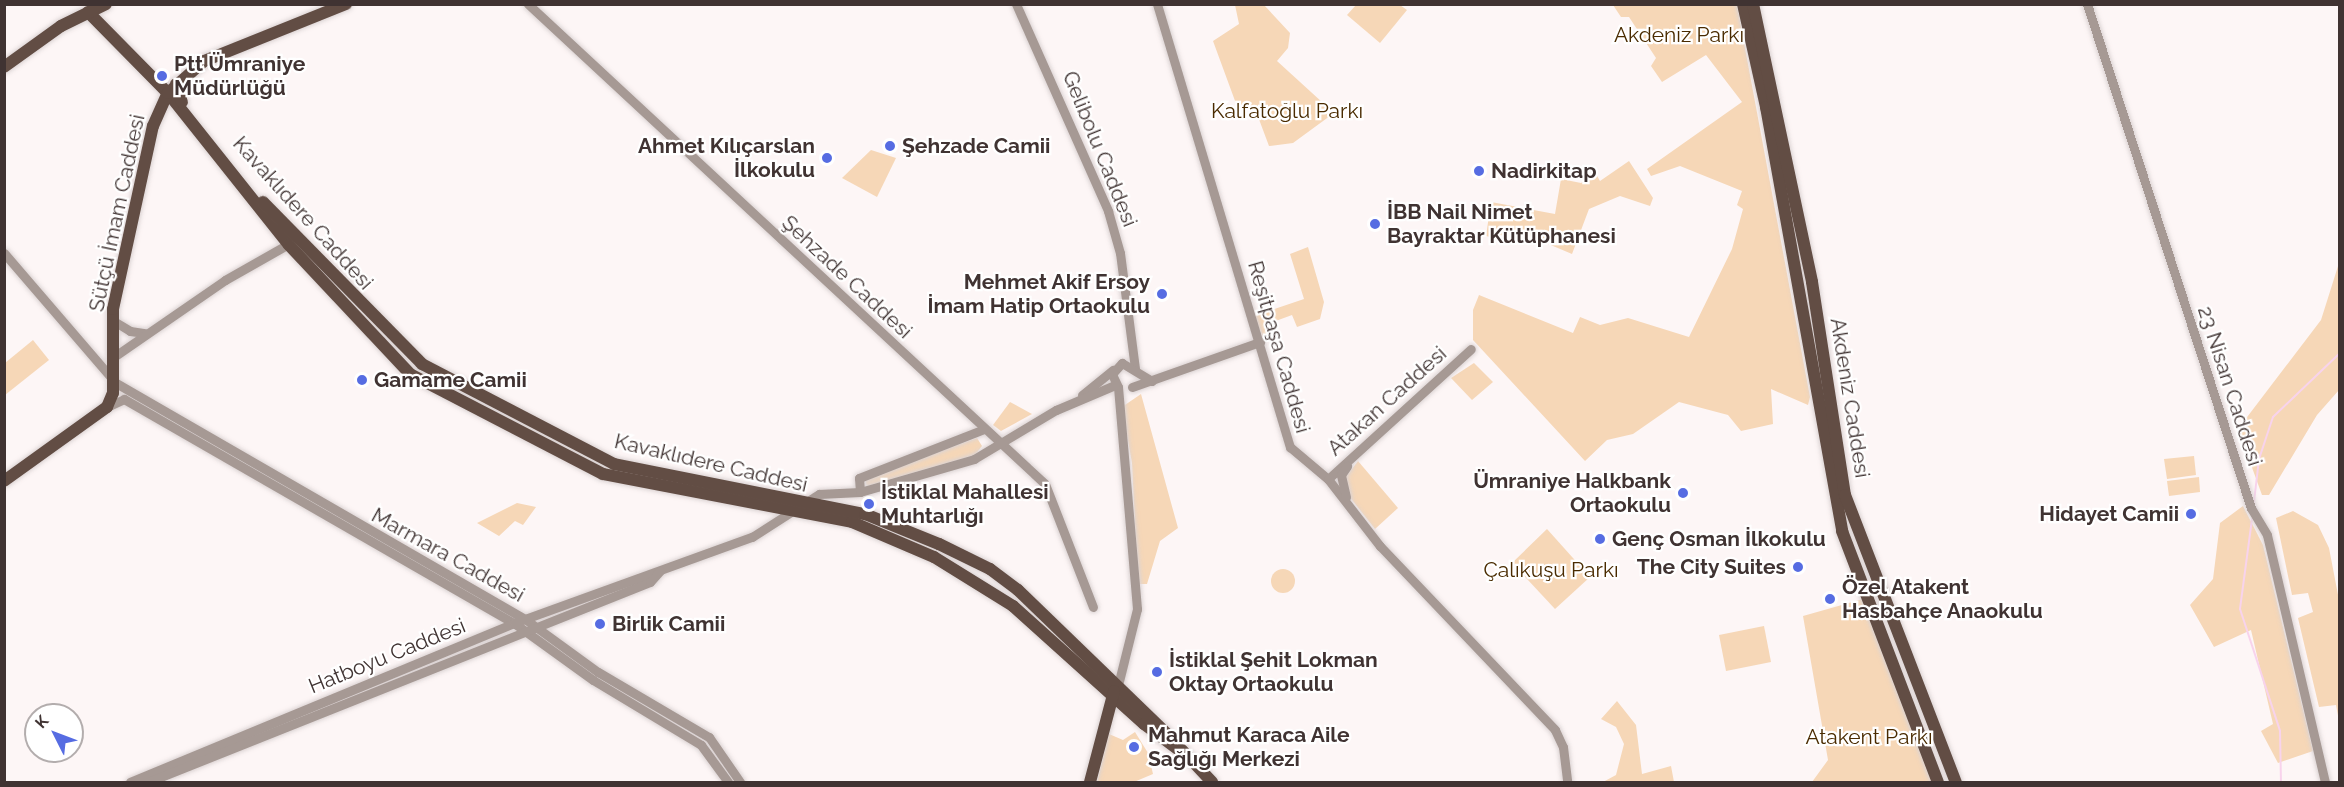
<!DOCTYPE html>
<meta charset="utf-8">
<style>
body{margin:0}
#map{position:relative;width:2344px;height:787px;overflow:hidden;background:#fdf6f6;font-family:Raleway,sans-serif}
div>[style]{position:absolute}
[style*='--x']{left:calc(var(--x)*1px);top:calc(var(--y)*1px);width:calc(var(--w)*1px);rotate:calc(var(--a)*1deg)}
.green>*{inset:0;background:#f6d7b7}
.round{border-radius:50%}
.stream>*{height:2px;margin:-1px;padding:0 1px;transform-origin:1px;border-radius:1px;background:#f8d3ec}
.roads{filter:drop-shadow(0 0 2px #dbd3d3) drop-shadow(0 0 2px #dbd3d3)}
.minor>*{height:9px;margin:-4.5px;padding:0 4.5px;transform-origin:4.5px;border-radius:4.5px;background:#a69994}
.major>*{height:12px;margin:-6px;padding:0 6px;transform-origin:6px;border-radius:6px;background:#624d44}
.dots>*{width:16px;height:16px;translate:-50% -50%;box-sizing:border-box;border:3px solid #fff;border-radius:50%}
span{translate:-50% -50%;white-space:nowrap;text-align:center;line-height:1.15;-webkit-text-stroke:4.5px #fff;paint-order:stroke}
.park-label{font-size:21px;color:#4a2b00}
.poi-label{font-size:21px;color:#403332;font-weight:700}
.left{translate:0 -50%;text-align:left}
.right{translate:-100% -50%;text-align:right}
.street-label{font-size:21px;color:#403332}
.frame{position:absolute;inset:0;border:6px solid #403332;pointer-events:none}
.north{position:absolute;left:24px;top:703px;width:60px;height:60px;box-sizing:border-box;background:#fff;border:2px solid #b3adad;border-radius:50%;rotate:312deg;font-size:16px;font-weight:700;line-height:24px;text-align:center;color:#403332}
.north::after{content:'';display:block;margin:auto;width:21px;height:27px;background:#566ce2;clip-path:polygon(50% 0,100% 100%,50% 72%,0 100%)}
</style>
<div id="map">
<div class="green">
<i style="clip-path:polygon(1235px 5px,1264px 5px,1290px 33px,1288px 48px,1277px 61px,1334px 113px,1293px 143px,1269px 146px,1254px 106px,1238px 109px,1213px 41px,1239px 24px)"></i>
<i style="clip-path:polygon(1356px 5px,1400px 5px,1407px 10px,1380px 43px,1347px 15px)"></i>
<i style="clip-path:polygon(1613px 5px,1737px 5px,1810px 397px,1808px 405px,1771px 389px,1773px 424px,1741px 431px,1728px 415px,1679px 402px,1633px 434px,1607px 440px,1585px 461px,1473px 340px,1473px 310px,1479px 295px,1573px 333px,1580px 317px,1600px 325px,1628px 318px,1689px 337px,1732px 249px,1743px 209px,1737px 205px,1742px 191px,1680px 166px,1651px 176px,1647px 169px,1742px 102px,1706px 55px,1662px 82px,1651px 66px,1656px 58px,1629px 17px,1621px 17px)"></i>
<i style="clip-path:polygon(871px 150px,896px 158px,877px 197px,842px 178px)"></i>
<i style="clip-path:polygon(1629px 161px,1653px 198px,1650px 206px,1620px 196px,1589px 209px,1572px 254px,1515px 230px,1494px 238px,1486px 236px,1491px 202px,1555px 214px,1561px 179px,1581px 183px,1596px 174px,1600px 181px)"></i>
<i style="clip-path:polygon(1308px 247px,1324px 302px,1320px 319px,1297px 327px,1292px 315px,1273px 322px,1277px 333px,1263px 337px,1254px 316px,1304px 299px,1290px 254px)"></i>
<i style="clip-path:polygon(2339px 263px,2339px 390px,2317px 415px,2269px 495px,2262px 495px,2238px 429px,2321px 320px)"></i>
<i style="clip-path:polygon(33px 340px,49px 360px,5px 395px,5px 363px)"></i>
<i style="clip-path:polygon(1474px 363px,1493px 382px,1472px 400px,1451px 378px)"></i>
<i style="clip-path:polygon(1141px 394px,1178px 528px,1160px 541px,1147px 584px,1138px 584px,1132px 463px,1122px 407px)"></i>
<i style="clip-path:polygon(1010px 402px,1032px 414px,1001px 431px,993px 425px)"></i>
<i style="clip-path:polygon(977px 438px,982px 446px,975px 455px,867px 486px,865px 479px)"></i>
<i style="clip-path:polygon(2194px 456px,2196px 475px,2167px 479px,2164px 459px)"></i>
<i style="clip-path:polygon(1358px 461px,1398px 508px,1375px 529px,1345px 491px,1345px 478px)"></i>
<i style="clip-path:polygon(2199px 477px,2200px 492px,2169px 496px,2167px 481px)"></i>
<i style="clip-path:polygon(517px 503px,536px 507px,523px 525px,515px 521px,499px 536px,477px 523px)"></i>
<i style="clip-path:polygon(2243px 506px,2263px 545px,2313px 751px,2278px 763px,2261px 731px,2273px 724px,2251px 630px,2214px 647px,2190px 605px,2213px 579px,2220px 523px)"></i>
<i style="clip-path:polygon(2293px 511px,2318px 525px,2329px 548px,2339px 600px,2339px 721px,2336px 705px,2319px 707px,2298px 618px,2313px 612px,2308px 593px,2292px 595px,2276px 518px)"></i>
<i style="clip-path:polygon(1547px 529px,1590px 577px,1555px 609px,1512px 563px)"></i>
<i class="round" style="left:1271px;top:569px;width:24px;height:24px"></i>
<i style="clip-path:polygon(1863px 599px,1934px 782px,1812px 782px,1828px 760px,1803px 616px)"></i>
<i style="clip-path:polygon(1764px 626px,1771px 662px,1726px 671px,1719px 635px)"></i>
<i style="clip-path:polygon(1617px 701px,1636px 725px,1642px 774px,1671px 766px,1674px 782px,1603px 782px,1616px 775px,1624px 744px,1616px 727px,1601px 719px)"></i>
<i style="clip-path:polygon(1135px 732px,1148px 753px,1153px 774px,1134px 782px,1097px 782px,1109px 734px,1123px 740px)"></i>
</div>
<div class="stream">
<i style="--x:2254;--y:502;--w:43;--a:-83.4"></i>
<i style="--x:2259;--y:459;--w:44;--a:-71.6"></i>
<i style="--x:2273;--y:417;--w:93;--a:-43.7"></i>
<i style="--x:2252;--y:519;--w:91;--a:97.6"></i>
<i style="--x:2240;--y:609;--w:128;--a:71.8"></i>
<i style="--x:2280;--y:731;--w:51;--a:88.9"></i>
</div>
<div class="roads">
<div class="minor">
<i style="--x:528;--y:4;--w:705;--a:42.87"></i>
<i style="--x:1045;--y:484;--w:132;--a:68.7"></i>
<i style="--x:1016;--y:4;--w:227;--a:66"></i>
<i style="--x:1108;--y:211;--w:44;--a:74.1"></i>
<i style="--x:1120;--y:253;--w:117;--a:82.6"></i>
<i style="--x:1157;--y:4;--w:463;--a:73.3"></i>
<i style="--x:1290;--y:447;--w:50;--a:40.1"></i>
<i style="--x:1328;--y:479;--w:85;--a:52.2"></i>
<i style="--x:1380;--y:546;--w:254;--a:46.4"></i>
<i style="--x:1555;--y:730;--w:19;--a:65"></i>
<i style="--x:1563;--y:747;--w:35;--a:83"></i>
<i style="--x:2087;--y:4;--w:530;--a:71.98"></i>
<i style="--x:2251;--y:508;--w:31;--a:59"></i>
<i style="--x:2267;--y:535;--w:254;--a:76.8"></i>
<i style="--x:4;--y:253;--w:172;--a:49.3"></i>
<i style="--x:116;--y:383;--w:472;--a:30"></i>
<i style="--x:525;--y:619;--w:90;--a:36"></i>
<i style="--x:598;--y:672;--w:129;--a:30.4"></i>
<i style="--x:709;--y:737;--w:55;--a:55.4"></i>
<i style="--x:112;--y:320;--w:21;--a:31"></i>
<i style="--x:130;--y:331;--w:15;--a:8"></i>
<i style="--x:115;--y:356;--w:134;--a:-34.6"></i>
<i style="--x:225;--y:280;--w:77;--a:-29.6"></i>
<i style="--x:1118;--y:387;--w:223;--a:85.1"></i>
<i style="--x:1137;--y:609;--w:78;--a:104"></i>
<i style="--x:1118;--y:387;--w:14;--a:-115"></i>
<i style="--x:1112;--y:374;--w:15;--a:-48"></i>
<i style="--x:1122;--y:363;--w:35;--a:31"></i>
<i style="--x:1132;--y:387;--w:136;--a:-19.4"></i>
<i style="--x:1082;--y:395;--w:40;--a:-39"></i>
<i style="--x:107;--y:407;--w:19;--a:-25"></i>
<i style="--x:124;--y:399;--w:450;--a:29.9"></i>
<i style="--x:514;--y:623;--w:97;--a:35.8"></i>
<i style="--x:593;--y:680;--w:126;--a:31"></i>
<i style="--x:701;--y:745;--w:46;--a:53.9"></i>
<i style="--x:1328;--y:479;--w:193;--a:-42.3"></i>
<i style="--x:860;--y:492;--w:14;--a:-94"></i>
<i style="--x:859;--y:478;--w:134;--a:-21.4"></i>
<i style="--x:1346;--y:497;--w:23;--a:-103"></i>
<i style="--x:1341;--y:475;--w:11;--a:-56"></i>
<i style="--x:130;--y:782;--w:416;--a:-22.5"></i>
<i style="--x:514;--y:623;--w:253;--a:-19.9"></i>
<i style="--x:752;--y:537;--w:80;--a:-32.7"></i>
<i style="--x:819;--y:494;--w:41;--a:-2.8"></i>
<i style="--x:860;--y:492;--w:119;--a:-16.1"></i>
<i style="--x:974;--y:459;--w:96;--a:-30.9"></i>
<i style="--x:1056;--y:410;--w:64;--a:-23"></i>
<i style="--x:148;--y:782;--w:540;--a:-21.72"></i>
<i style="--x:650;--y:582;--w:15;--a:-48"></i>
</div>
<div class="major">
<i style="--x:1743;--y:4;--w:106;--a:77.4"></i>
<i style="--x:1766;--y:107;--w:431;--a:79.8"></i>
<i style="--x:1842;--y:531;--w:269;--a:69.1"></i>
<i style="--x:1753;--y:4;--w:284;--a:78"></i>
<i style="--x:1812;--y:282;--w:216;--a:81.2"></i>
<i style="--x:1845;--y:495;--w:308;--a:68.9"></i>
<i style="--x:88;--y:12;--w:114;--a:45.4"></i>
<i style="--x:168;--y:93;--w:194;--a:51.5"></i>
<i style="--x:289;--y:245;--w:177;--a:46.8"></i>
<i style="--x:410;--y:374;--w:217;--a:27.4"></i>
<i style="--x:603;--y:474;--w:254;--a:10.9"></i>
<i style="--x:852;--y:522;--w:89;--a:23.1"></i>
<i style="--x:934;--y:557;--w:93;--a:31.8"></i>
<i style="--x:1013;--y:606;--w:176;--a:42"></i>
<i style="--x:1144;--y:724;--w:54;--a:36.7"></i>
<i style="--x:4;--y:67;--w:70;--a:-35.7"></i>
<i style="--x:61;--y:26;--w:50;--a:-26.1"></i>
<i style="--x:176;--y:84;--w:19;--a:72"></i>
<i style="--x:263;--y:202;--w:227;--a:45.5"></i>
<i style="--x:422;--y:364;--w:216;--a:27.5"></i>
<i style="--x:614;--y:464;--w:256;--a:11.3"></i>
<i style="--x:865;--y:514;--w:80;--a:22.1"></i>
<i style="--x:939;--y:544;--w:57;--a:26.1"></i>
<i style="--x:990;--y:569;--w:35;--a:37"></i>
<i style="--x:1018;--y:590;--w:206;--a:44"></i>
<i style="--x:4;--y:481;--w:127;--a:-35.7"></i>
<i style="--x:107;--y:407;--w:15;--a:-67"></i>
<i style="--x:113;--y:393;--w:84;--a:-90"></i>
<i style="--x:113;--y:309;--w:187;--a:-77.7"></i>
<i style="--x:153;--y:126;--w:36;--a:-66"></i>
<i style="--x:168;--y:93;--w:48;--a:-41.6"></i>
<i style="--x:204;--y:61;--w:153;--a:-21.9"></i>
<i style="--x:1182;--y:750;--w:44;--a:46.8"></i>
<i style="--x:1090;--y:782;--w:94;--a:-75.2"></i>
</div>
</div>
<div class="dots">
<i style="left:162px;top:76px;background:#566ce2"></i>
<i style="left:890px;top:146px;background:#566ce2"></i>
<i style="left:827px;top:158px;background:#566ce2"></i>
<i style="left:1479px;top:171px;background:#566ce2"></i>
<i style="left:1375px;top:224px;background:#566ce2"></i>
<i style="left:1162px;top:294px;background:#566ce2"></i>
<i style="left:362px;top:380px;background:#566ce2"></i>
<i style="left:1683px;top:493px;background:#566ce2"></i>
<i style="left:869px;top:504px;background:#566ce2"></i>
<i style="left:2191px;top:514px;background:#566ce2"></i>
<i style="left:1600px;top:539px;background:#566ce2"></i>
<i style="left:1798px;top:567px;background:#566ce2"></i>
<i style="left:1830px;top:599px;background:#566ce2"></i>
<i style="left:600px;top:624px;background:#566ce2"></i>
<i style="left:1157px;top:672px;background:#566ce2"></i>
<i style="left:1134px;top:747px;background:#566ce2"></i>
</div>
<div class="park-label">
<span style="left:1679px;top:35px">Akdeniz Parkı</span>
<span style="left:1287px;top:111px">Kalfatoğlu Parkı</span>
<span style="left:1551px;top:570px">Çalıkuşu Parkı</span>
<span style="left:1869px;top:737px">Atakent Parkı</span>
</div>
<div class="poi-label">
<span class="left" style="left:174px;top:76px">Ptt Ümraniye<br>Müdürlüğü</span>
<span class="right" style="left:815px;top:158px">Ahmet Kılıçarslan<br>İlkokulu</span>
<span class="left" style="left:902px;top:146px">Şehzade Camii</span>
<span class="left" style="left:1491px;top:171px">Nadirkitap</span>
<span class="left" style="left:1387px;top:224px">İBB Nail Nimet<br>Bayraktar Kütüphanesi</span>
<span class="right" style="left:1150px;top:294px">Mehmet Akif Ersoy<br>İmam Hatip Ortaokulu</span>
<span class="left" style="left:374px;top:380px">Gamame Camii</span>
<span class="right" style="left:1671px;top:493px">Ümraniye Halkbank<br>Ortaokulu</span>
<span class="left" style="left:881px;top:504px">İstiklal Mahallesi<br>Muhtarlığı</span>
<span class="right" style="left:2179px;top:514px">Hidayet Camii</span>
<span class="left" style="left:1612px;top:539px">Genç Osman İlkokulu</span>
<span class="right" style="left:1786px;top:567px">The City Suites</span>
<span class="left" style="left:1842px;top:599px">Özel Atakent<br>Hasbahçe Anaokulu</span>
<span class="left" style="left:612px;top:624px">Birlik Camii</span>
<span class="left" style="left:1169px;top:672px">İstiklal Şehit Lokman<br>Oktay Ortaokulu</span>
<span class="left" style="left:1148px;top:747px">Mahmut Karaca Aile<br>Sağlığı Merkezi</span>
</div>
<div class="street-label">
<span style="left:1100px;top:149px;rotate:68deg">Gelibolu Caddesi</span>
<span style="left:117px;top:213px;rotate:-78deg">Sütçü İmam Caddesi</span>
<span style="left:303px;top:213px;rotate:48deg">Kavaklıdere Caddesi</span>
<span style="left:847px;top:277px;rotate:43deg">Şehzade Caddesi</span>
<span style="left:1279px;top:347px;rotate:74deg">Reşitpaşa Caddesi</span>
<span style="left:2230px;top:386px;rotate:72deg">23 Nisan Caddesi</span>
<span style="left:1850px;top:398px;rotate:81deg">Akdeniz Caddesi</span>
<span style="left:1387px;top:401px;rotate:-42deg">Atakan Caddesi</span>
<span style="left:711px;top:463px;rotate:13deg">Kavaklıdere Caddesi</span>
<span style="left:448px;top:555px;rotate:29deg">Marmara Caddesi</span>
<span style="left:387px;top:656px;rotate:-22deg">Hatboyu Caddesi</span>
</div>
<div class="frame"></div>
<div class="north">K</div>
</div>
